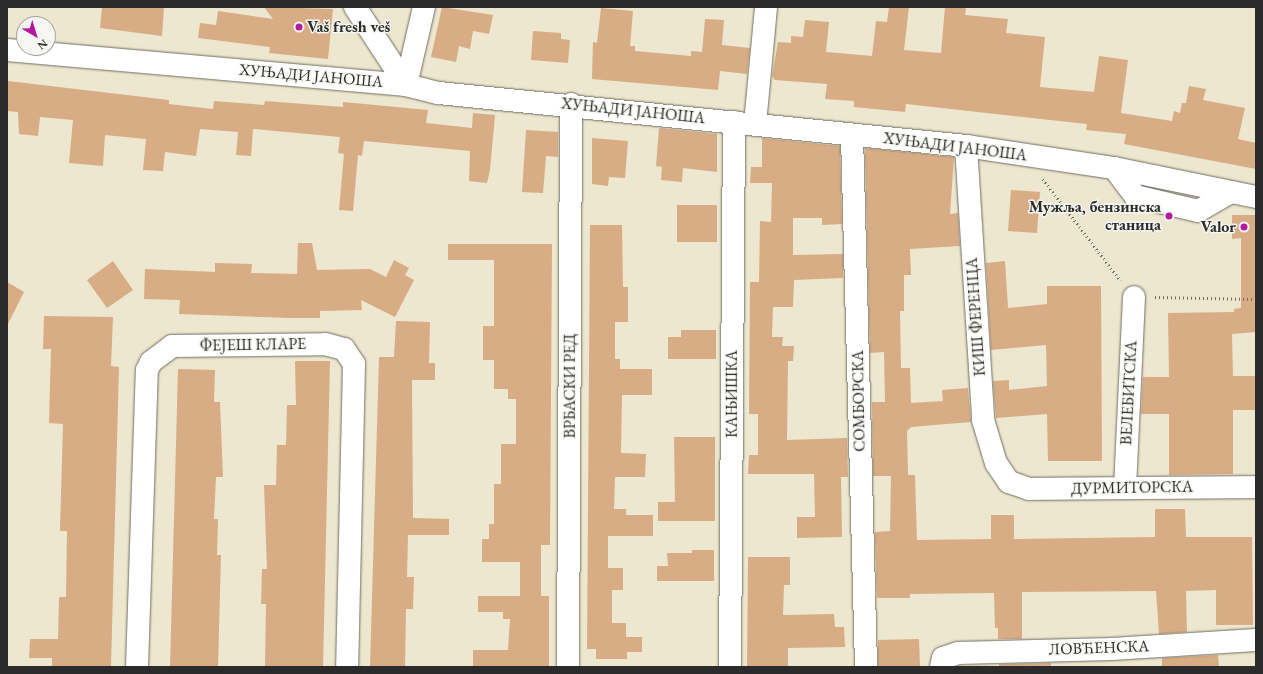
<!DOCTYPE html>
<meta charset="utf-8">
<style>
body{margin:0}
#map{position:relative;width:1263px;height:674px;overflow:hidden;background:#ece7ce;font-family:"EB Garamond",serif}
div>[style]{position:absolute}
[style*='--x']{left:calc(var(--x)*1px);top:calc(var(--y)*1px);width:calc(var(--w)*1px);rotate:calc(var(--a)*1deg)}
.building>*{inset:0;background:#d8ac85}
.path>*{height:2.5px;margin-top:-1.25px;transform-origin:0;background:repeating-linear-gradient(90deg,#6f6d64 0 1px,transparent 0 4px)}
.roads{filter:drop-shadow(0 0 1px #6f6d64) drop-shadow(0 0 1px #6f6d64)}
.minor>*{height:22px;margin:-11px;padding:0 11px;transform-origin:11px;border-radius:11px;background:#fff}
.dots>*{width:11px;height:11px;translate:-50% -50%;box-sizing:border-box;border:2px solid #f6f6f2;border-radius:50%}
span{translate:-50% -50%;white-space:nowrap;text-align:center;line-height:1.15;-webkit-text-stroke:3px #f6f6f2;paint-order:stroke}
.poi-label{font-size:16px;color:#2b2b2b;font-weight:700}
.left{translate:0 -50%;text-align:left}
.right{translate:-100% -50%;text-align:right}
.street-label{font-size:16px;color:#2b2b2b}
.frame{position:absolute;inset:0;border:8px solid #2b2b2b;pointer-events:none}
.north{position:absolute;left:16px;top:16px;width:40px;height:40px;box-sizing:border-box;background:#f6f6f2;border:1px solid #a5a5a2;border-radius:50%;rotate:142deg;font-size:11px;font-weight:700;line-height:16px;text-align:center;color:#2b2b2b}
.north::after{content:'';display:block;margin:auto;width:14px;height:18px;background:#b5179e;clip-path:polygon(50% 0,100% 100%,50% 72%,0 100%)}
</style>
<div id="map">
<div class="building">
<i style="clip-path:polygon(102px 7px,164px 7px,162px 36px,100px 28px)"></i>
<i style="clip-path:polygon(264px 7px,333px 9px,328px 59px,269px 53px,270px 47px,198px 38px,200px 23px,216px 25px,218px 11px,273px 19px)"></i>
<i style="clip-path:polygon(442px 7px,493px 15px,489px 34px,473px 31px,470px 49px,459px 46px,456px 62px,431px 57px)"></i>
<i style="clip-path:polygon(889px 7px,909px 7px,904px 50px,941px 53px,945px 7px,966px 7px,965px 15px,1008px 19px,1006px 33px,1045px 37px,1040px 87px,1094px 92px,1099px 56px,1128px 60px,1121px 113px,1172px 121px,1174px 111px,1180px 113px,1182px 103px,1186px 103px,1189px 86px,1206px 89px,1203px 100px,1245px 108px,1238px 139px,1256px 143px,1256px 169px,1124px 144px,1126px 134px,1086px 130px,1087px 124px,906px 104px,905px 112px,854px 107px,854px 101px,825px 99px,827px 84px,775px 80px,772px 76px,778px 42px,791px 43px,791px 36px,803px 37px,805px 20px,829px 22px,826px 52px,872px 56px,876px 21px,887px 22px)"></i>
<i style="clip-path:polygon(601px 8px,633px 11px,630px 46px,635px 46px,635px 51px,691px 56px,691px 51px,702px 52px,705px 19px,724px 20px,722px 45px,750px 48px,747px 74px,720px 71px,718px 90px,592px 79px,593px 42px,597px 43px)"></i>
<i style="clip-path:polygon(533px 31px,561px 33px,561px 39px,570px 40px,568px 63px,531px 60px)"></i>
<i style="clip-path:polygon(8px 81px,169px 100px,169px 104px,213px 109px,214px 101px,264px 105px,265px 101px,343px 107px,343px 102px,428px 110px,426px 123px,472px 128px,473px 113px,495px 115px,490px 170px,487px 183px,469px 181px,470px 151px,364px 141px,362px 156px,358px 155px,353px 211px,339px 210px,344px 154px,338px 153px,340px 137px,253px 129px,251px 156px,236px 155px,238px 132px,200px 129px,196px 156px,165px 152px,163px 171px,143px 170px,146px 139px,105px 135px,103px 166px,69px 163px,73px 120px,40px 117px,38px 136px,19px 134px,18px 112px,7px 111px)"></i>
<i style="clip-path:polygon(659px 128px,717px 134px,717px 172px,683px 168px,682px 182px,661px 180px,662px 167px,656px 166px)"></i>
<i style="clip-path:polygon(526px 130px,558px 132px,558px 157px,546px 156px,543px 193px,522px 192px)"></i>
<i style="clip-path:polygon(592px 138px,628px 141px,625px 178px,609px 177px,608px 186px,592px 184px)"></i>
<i style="clip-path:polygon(762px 138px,840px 146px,842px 224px,822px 225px,822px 218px,793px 218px,793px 255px,843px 254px,843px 278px,794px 280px,793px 307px,773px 307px,772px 337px,783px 337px,782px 346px,794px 346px,793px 361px,788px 361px,787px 440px,847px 438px,848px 477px,841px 477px,842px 537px,797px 538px,797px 517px,815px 517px,814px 474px,748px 474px,749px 455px,758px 455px,758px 414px,749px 414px,750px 282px,759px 282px,760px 221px,771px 222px,772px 183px,750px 183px,751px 167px,762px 167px)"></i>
<i style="clip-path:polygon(865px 148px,954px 157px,950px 214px,958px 213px,960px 246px,910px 249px,911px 275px,904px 275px,904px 311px,900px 311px,901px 368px,910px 368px,911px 403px,943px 401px,942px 390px,968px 388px,971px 422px,911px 427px,907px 431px,908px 475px,915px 475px,917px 540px,991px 539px,991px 515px,1014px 515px,1014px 539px,1155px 537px,1155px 509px,1185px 509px,1186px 537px,1252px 537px,1253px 625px,1216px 625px,1216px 590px,1186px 591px,1187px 632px,1159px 634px,1156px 591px,1022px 592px,1022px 639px,998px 639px,998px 628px,995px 628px,994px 593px,910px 594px,910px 598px,877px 598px,875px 532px,890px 531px,891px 476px,873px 476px,872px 402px,885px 402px,884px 352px,870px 353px)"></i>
<i style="clip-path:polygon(1011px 190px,1040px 192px,1037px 233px,1008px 231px)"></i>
<i style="clip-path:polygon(677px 205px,717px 205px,717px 242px,677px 242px)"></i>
<i style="clip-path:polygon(1232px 215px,1256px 215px,1256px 332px,1232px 334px,1233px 376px,1256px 376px,1256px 410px,1233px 410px,1233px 474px,1169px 475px,1169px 414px,1141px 414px,1143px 377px,1169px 377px,1168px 313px,1234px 312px,1234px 309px,1241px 308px,1241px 238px,1232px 239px)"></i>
<i style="clip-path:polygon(590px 225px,622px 225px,623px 287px,628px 287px,628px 322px,615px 322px,615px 359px,620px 359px,620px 369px,652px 369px,652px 395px,622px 395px,621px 453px,646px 454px,645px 477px,615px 477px,614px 509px,626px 509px,626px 515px,653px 515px,653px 536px,608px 536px,608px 568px,623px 568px,623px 590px,612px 590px,612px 623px,626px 623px,626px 637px,642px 637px,642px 652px,627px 652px,627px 659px,596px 659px,596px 649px,587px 649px)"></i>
<i style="clip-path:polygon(298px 243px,312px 243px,317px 270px,370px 269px,386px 277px,394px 260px,409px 268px,405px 275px,414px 280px,395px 317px,361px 300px,362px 310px,320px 311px,320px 318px,290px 318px,179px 314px,180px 300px,144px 299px,145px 269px,215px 272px,215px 263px,252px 264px,251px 273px,297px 274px)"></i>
<i style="clip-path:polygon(448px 244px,552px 244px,550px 545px,541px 545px,541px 596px,549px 596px,549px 667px,473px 667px,473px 650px,508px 650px,510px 619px,503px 619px,503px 612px,478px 612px,478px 596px,520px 596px,520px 562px,482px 562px,482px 539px,489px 539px,489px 524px,494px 524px,494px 484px,501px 484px,501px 444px,516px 444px,516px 399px,508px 399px,508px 389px,494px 389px,494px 360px,483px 360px,483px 326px,494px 326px,494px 260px,448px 260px)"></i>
<i style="clip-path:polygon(113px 261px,133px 290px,107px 308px,87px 280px)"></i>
<i style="clip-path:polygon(1005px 261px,1008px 308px,1047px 304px,1047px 286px,1101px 286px,1102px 461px,1048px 461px,1047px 414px,996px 418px,993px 381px,1009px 380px,1009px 390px,1047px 386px,1046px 345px,991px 350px,986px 263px)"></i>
<i style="clip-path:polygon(7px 282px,24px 292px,7px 326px)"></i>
<i style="clip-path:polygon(44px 316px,113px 317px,111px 366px,119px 367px,111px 667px,52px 667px,52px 658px,29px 658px,30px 639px,58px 639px,59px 597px,66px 597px,67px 531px,60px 531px,63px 424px,49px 423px,51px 349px,43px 349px)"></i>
<i style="clip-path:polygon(396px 321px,430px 322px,429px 363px,435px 363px,435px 380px,412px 380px,413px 518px,449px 519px,449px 535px,408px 535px,407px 577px,414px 577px,413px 609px,406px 609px,405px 667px,370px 667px,379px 357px,394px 357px)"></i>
<i style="clip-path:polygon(681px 330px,716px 330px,716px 359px,668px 359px,668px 337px,681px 337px)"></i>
<i style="clip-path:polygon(295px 361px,330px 361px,323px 667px,265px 667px,266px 604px,261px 604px,262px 569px,267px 569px,264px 485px,276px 485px,277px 445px,286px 445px,287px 405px,296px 405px)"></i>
<i style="clip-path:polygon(178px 369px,215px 370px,214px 402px,220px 402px,223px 477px,216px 477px,214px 519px,218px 519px,217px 555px,221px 555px,218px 667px,170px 667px)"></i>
<i style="clip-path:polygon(674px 437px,715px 437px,715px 521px,658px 521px,658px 502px,675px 502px)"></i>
<i style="clip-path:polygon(692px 550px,714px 550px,714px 581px,657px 581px,657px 566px,668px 566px,667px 553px,692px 553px)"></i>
<i style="clip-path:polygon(748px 557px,790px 557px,790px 585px,784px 585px,783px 615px,834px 614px,835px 627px,844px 627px,845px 647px,788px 648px,788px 667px,747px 667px)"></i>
<i style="clip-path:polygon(919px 639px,920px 667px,878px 667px,878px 640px)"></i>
<i style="clip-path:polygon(1218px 655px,1219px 667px,1162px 667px,1162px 658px)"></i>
<i style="clip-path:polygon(1051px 663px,1051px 667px,999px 667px,999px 664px)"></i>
</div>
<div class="path">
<i style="--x:1043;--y:179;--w:128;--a:52.6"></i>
<i style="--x:1155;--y:297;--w:101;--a:1.1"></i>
</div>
<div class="roads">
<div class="minor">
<i style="--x:355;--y:7;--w:93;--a:56.8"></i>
<i style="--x:7;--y:50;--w:401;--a:5"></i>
<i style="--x:406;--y:85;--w:34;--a:14"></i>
<i style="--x:439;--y:93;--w:530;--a:5.74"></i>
<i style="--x:966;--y:146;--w:150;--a:8.5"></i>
<i style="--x:1114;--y:168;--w:145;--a:11.5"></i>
<i style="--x:406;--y:85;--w:80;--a:-77"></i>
<i style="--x:755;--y:124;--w:118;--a:-84.6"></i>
<i style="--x:852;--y:135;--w:532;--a:88.49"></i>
<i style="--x:966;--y:146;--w:275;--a:86.4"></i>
<i style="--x:983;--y:420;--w:45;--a:73.2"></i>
<i style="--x:996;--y:463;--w:23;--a:56"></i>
<i style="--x:1009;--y:482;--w:21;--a:19"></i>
<i style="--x:1029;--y:489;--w:227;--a:-0.5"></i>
<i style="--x:1114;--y:168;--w:35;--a:53"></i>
<i style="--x:1135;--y:196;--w:65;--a:13.4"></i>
<i style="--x:1198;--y:211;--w:38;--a:-30"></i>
<i style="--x:1125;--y:488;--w:191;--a:-87.3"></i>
<i style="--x:137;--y:667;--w:297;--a:-88.1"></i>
<i style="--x:147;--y:370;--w:9;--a:-63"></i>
<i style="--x:151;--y:362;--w:26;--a:-37"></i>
<i style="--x:172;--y:346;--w:153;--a:-0.7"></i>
<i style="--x:325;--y:344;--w:20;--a:15"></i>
<i style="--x:344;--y:349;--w:18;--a:56"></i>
<i style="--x:354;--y:364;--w:303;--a:91.3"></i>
<i style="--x:568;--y:667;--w:563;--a:-89.69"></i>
<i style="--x:730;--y:667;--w:545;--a:-89.58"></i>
<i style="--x:941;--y:667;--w:9;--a:-77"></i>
<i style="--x:943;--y:658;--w:16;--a:-18"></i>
<i style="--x:958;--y:653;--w:154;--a:-1.5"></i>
<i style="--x:1112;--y:649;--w:144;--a:-3.6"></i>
</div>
</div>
<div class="dots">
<i style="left:299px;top:27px;background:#b5179e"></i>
<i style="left:1169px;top:216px;background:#b5179e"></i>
<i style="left:1244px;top:227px;background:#b5179e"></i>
</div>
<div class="poi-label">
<span class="left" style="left:307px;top:27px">Vaš fresh veš</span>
<span class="right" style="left:1161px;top:216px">Мужља, бензинска<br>станица</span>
<span class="right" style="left:1236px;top:227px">Valor</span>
</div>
<div class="street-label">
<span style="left:311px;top:76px;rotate:5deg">ХУЊАДИ ЈАНОША</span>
<span style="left:633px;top:111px;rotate:6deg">ХУЊАДИ ЈАНОША</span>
<span style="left:955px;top:147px;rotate:7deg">ХУЊАДИ ЈАНОША</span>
<span style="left:976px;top:317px;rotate:-94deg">КИШ ФЕРЕНЦА</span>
<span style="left:253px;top:345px;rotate:-1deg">ФЕЈЕШ КЛАРЕ</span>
<span style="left:570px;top:386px;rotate:-90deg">ВРБАСКИ РЕД</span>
<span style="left:1129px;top:393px;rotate:-87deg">ВЕЛЕБИТСКА</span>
<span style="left:732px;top:394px;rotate:-90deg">КАЊИШКА</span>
<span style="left:859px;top:401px;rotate:-91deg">СОМБОРСКА</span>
<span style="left:1132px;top:488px;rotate:-1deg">ДУРМИТОРСКА</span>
<span style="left:1099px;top:648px;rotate:-2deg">ЛОВЋЕНСКА</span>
</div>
<div class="frame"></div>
<div class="north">N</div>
</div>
